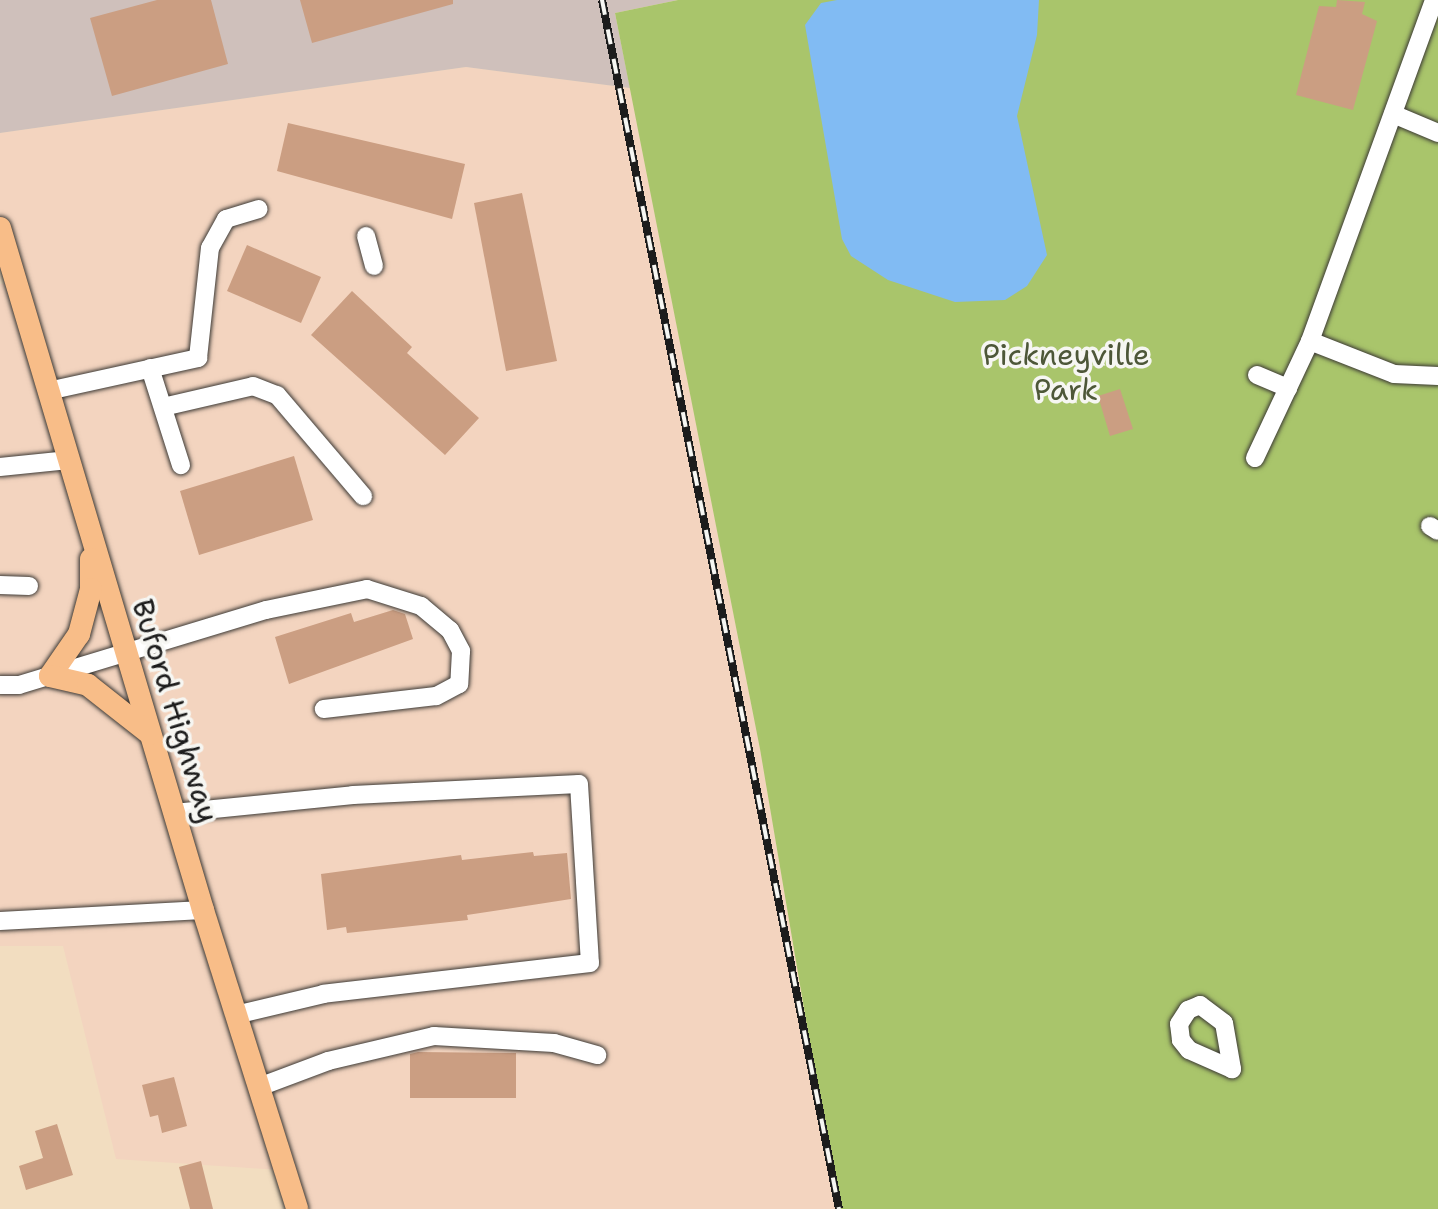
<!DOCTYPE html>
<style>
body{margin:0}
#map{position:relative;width:1438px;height:1209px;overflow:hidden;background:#f2ddc0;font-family:"Shantell Sans",sans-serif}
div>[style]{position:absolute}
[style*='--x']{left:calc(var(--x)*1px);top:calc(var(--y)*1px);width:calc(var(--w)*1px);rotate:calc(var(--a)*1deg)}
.built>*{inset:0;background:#f3d4bf}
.industrial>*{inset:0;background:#cfc0bb}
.green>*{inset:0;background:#a9c56b}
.water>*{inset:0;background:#81bbf3}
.building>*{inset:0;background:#cb9e82}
.roads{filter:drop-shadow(0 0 2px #3c3935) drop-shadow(0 0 2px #3c3935)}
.minor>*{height:18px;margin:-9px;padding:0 9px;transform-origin:9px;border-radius:9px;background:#fff}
.major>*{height:22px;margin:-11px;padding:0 11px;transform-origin:11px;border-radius:11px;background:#f8bd88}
.rail>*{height:8px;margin-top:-4px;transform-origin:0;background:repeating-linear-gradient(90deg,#f6f6f2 0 15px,#1c1c1c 0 30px);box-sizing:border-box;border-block:2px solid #1c1c1c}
span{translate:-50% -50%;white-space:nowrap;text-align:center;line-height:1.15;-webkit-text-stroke:7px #f6f6f2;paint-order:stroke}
.park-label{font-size:30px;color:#4d5738}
.street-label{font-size:30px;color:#1c1c1c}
</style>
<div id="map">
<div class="built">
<i style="clip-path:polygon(466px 67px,630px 88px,760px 749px,838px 1209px,291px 1209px,280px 1170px,116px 1159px,63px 946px,0 946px,0 284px,6px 283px,0 259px,0 133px)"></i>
</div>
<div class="industrial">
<i style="clip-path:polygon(0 0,678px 0,615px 13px,630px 88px,466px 67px,0 133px)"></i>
</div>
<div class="green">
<i style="clip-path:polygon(678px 0,1438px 0,1438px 1209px,838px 1209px,760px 749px,615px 13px)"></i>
</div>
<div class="water">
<i style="clip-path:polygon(837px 0,1039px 0,1037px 35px,1017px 116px,1047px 255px,1027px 286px,1005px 300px,955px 302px,888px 280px,851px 256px,842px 239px,805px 25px,821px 3px)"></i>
</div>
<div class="building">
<i style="clip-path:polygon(157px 0,211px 0,228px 64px,112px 96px,90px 18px)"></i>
<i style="clip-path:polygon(300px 0,453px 0,453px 4px,312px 43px)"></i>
<i style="clip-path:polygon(1337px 0,1365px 2px,1362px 14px,1377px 21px,1353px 110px,1296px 95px,1319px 6px,1336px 7px)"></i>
<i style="clip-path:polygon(288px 123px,465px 164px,452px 219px,277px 171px)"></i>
<i style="clip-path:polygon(522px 193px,557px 361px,506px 371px,474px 203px)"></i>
<i style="clip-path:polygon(247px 245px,321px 277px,301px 323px,227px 291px)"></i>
<i style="clip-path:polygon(352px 291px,412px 347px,407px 353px,479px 418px,445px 455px,311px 335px)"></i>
<i style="clip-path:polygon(1120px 389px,1133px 429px,1110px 436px,1098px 396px)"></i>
<i style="clip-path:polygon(294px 456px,313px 520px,199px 555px,180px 491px)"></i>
<i style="clip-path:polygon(393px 610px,405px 614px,413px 639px,289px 684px,275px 637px,351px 613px,354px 622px)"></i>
<i style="clip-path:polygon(533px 852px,534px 856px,567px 853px,571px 899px,467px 915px,468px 920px,347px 933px,346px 927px,327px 930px,321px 874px,461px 855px,462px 860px)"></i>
<i style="clip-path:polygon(418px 1052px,516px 1053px,516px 1098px,410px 1098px,410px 1054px)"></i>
<i style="clip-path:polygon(174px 1077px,187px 1126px,162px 1133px,158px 1115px,150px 1117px,142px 1085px)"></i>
<i style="clip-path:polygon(57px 1124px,73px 1175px,26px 1190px,19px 1166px,43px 1158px,35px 1131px)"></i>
<i style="clip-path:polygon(201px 1161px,213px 1209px,190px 1209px,179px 1167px)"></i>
</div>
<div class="roads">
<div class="minor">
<i style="--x:1393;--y:114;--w:49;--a:22.9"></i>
<i style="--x:366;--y:236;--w:31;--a:75"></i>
<i style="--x:1310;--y:341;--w:363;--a:-70"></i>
<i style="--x:150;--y:368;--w:102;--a:72.3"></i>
<i style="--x:1257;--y:375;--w:34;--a:23"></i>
<i style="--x:48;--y:391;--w:154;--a:-12.4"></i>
<i style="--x:198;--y:358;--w:111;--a:-83.8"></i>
<i style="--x:210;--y:248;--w:33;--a:-61"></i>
<i style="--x:226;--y:219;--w:34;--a:-17"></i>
<i style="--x:163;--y:407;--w:92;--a:-13.1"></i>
<i style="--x:253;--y:386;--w:26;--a:21"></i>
<i style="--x:277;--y:395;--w:133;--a:49.6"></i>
<i style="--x:1255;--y:458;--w:129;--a:-64.8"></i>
<i style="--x:1310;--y:341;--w:90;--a:21.4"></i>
<i style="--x:1394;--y:374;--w:44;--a:2.6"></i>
<i style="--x:0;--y:467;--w:69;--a:-5.8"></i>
<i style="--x:1430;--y:526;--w:9;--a:32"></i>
<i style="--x:0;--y:585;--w:29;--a:2"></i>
<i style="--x:0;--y:685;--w:19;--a:0"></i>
<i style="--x:19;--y:685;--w:258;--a:-16.9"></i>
<i style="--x:266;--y:610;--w:103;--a:-11.7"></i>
<i style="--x:367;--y:589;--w:57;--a:17.5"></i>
<i style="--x:421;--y:606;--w:38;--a:40"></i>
<i style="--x:450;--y:630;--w:24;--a:62"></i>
<i style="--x:461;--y:651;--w:33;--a:93"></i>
<i style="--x:459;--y:684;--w:26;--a:152"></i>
<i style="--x:436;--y:696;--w:113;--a:173.4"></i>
<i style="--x:174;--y:813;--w:180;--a:-5.7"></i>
<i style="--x:353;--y:795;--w:226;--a:-2.8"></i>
<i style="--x:579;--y:784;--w:179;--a:86.5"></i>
<i style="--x:590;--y:963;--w:268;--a:173.4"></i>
<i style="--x:324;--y:994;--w:90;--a:166.6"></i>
<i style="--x:0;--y:921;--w:203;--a:-3.1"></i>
<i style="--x:1200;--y:1005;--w:30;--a:37"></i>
<i style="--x:1224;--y:1023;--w:47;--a:80.1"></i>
<i style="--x:1232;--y:1069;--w:47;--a:-156.2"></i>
<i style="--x:1189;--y:1050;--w:13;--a:-129"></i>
<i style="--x:1181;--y:1040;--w:16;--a:-97"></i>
<i style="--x:1179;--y:1024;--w:17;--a:-57"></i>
<i style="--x:1188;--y:1010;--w:13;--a:-23"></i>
<i style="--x:259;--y:1087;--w:74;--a:-20.6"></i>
<i style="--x:328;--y:1061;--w:109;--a:-13.3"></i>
<i style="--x:434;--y:1036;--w:120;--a:3.3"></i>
<i style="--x:554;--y:1043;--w:45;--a:15.6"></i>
</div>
<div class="major">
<i style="--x:0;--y:228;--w:712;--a:73.42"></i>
<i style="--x:203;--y:910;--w:313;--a:72.5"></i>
<i style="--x:91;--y:559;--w:30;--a:90"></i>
<i style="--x:91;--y:589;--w:47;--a:104.9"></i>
<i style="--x:79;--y:634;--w:51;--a:124.6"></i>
<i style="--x:50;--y:676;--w:39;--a:13"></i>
<i style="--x:88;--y:685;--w:79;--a:38.3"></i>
</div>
</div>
<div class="rail">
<i style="--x:602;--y:0;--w:1232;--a:78.91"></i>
</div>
<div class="park-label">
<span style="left:1066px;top:372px">Pickneyville<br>Park</span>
</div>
<div class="street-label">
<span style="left:175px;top:711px;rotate:73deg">Buford Highway</span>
</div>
</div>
